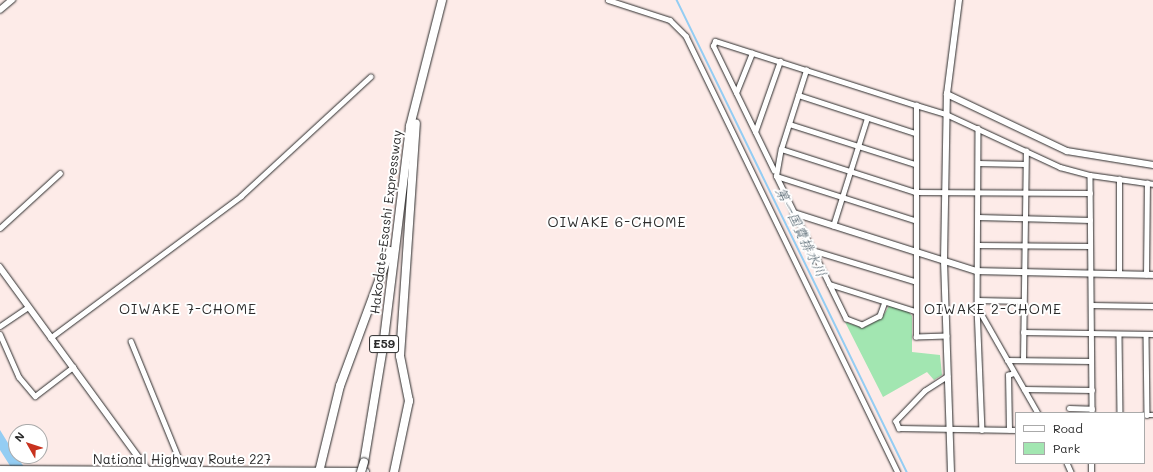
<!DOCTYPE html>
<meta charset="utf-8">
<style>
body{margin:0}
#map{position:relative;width:1153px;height:472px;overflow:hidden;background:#fdebe8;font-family:Mali,"Klee One",sans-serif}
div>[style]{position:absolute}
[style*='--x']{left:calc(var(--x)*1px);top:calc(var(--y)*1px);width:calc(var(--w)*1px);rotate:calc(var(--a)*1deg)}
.green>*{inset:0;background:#a2e6b1}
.water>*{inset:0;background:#94cdf3}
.stream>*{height:1.5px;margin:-0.75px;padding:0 0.75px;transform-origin:0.75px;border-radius:0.75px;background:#94cdf3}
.roads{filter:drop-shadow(0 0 1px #2b2b2b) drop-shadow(0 0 1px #2b2b2b)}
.minor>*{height:4.5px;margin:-2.25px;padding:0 2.25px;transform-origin:2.25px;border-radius:2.25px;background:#fff}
.tertiary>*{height:5.5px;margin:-2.75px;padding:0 2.75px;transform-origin:2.75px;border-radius:2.75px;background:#fff}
.trunk>*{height:8px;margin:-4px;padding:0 4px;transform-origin:4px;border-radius:4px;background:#fff}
.motorway>*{height:8px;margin:-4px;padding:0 4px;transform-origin:4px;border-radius:4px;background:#fff}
.bridges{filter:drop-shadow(0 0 1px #2b2b2b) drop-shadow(0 0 1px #2b2b2b)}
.motorway-bridge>*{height:8px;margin:-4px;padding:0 4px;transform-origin:4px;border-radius:4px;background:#fff}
span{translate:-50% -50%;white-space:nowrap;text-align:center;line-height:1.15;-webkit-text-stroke:4px #fff;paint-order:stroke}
.shield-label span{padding:1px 3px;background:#fff;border:1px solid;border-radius:3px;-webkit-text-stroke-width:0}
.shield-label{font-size:12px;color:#2b2b2b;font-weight:700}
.street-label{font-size:13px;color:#2b2b2b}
.neighbourhood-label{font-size:14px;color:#2b2b2b;letter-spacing:1px}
.water-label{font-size:14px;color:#4a5c67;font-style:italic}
.legend{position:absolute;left:1015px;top:412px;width:130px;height:52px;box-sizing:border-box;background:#fff;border:1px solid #aaa;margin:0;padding:5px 7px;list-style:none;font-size:12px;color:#2b2b2b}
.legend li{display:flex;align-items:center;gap:8px;height:20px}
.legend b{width:20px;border:1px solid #aaa}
.north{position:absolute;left:8px;top:424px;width:40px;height:40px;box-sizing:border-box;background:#fff;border:1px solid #aaa;border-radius:50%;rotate:309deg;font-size:11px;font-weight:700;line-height:16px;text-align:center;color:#2b2b2b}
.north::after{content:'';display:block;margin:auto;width:14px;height:18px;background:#c8321e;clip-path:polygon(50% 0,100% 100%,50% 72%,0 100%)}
</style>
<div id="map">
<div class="green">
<i style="clip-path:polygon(889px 306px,908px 311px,912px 316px,912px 352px,940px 355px,942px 375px,934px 380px,927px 372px,883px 397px,845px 322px,863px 328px,882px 318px)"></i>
</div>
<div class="water">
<i style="clip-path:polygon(0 430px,16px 456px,28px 472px,14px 472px,0 450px)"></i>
</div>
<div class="stream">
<i style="--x:677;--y:0;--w:525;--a:64.02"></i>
</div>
<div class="roads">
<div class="minor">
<i style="--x:608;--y:0;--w:65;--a:17.9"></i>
<i style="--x:670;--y:20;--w:23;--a:45"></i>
<i style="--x:686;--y:36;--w:485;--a:64.1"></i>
<i style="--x:736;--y:93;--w:43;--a:-68.2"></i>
<i style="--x:798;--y:95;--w:123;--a:18"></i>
<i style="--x:789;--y:124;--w:132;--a:17.6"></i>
<i style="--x:978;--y:128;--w:179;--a:90.3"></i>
<i style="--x:977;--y:307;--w:123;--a:87.7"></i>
<i style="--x:755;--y:132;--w:75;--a:-70.6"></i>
<i style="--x:781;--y:149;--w:83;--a:-72.4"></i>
<i style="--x:978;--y:163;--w:47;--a:1.2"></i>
<i style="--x:774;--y:171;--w:139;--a:-116"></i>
<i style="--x:713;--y:46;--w:5;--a:-68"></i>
<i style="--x:715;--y:41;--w:211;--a:17.7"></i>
<i style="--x:1090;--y:175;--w:64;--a:8.1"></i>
<i style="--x:776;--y:176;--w:145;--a:17.7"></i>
<i style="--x:978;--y:217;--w:112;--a:1.5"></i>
<i style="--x:833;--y:226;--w:113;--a:-72.5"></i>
<i style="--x:0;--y:228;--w:81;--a:-42.5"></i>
<i style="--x:977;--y:245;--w:113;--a:0.5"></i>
<i style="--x:812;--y:250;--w:107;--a:16.9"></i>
<i style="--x:1119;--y:274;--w:95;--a:-90"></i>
<i style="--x:1146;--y:275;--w:92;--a:-89.4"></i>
<i style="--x:829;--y:284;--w:90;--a:17.4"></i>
<i style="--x:977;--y:300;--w:46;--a:1.2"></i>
<i style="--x:885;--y:302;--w:15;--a:110"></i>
<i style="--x:880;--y:316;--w:20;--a:153"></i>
<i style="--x:862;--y:325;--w:17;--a:-159"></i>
<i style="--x:846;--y:319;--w:159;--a:-116.1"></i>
<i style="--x:776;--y:176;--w:27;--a:-80"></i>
<i style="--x:781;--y:149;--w:141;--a:17.8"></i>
<i style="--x:915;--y:192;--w:175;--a:0.3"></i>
<i style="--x:1091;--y:305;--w:62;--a:0.9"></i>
<i style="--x:978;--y:308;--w:121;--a:60.3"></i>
<i style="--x:0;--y:326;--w:34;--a:-34"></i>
<i style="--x:1023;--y:332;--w:130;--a:0.9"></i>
<i style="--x:0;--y:334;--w:47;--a:66.2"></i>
<i style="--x:19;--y:377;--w:25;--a:50"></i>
<i style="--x:35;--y:396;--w:48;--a:-37.3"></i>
<i style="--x:1119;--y:334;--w:79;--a:89.3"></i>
<i style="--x:1146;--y:334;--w:81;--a:89.3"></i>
<i style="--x:947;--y:336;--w:31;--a:178"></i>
<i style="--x:916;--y:337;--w:232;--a:-90"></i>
<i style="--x:916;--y:105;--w:31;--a:17"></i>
<i style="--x:946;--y:114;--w:126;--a:24.9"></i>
<i style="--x:1060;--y:167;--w:31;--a:15"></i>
<i style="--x:1090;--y:175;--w:238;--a:89.5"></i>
<i style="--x:50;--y:338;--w:238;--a:-36.6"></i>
<i style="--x:241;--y:196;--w:176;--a:-42.7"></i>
<i style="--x:131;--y:341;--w:140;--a:67.8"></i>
<i style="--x:1007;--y:360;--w:84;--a:0.7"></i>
<i style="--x:1023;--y:360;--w:209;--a:-89.2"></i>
<i style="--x:948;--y:376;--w:27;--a:147"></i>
<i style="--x:925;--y:391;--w:42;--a:134"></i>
<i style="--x:896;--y:421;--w:8;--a:67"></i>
<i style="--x:899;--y:428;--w:117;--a:1"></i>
<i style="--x:1024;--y:389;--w:68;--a:0.8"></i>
<i style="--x:1069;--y:408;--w:23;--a:2"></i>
<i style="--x:1144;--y:415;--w:9;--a:0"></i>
<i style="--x:1009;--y:430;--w:55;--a:-91"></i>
<i style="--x:1008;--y:375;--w:6;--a:-18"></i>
<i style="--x:1067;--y:463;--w:10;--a:66"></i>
<i style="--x:1091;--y:472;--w:9;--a:-90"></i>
</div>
<div class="tertiary">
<i style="--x:0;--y:10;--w:16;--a:-40"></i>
<i style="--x:947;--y:94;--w:133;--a:25.4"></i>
<i style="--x:1067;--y:151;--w:87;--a:9.2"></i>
<i style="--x:794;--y:213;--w:192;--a:17.6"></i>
<i style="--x:977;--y:271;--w:176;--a:1.3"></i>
<i style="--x:0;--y:267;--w:253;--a:53.9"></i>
<i style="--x:951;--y:472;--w:211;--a:-91.9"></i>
<i style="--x:944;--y:261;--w:167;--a:-89"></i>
<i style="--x:947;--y:94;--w:95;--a:-82.7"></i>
</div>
<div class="trunk">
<i style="--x:0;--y:470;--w:365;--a:0.3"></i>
</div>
<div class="motorway">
<i style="--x:364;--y:462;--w:117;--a:-80.6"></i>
<i style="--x:383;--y:347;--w:223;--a:-83"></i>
<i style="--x:410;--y:126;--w:130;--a:-75.7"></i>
<i style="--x:319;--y:472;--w:89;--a:-76.3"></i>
<i style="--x:340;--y:386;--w:144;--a:-69.7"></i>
<i style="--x:394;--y:472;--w:73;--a:-78.1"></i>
<i style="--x:409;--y:401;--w:46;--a:-101.3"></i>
<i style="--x:400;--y:356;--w:233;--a:-86.1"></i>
</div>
</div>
<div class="bridges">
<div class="motorway-bridge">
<i style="--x:361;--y:472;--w:10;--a:-73"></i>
</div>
</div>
<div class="shield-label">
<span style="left:384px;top:344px">E59</span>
</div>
<div class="street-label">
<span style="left:386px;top:222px;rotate:-83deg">Hakodate-Esashi Expressway</span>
<span style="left:182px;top:459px">National Highway Route 227</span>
</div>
<div class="neighbourhood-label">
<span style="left:617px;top:222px">OIWAKE 6-CHOME</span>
<span style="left:188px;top:309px">OIWAKE 7-CHOME</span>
<span style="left:993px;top:309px">OIWAKE 2-CHOME</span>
</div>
<div class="water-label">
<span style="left:801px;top:232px;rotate:64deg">第一国費排水川</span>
</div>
<ul class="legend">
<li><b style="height:5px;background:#fff"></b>Road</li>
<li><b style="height:11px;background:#a2e6b1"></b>Park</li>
</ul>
<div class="north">N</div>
</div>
